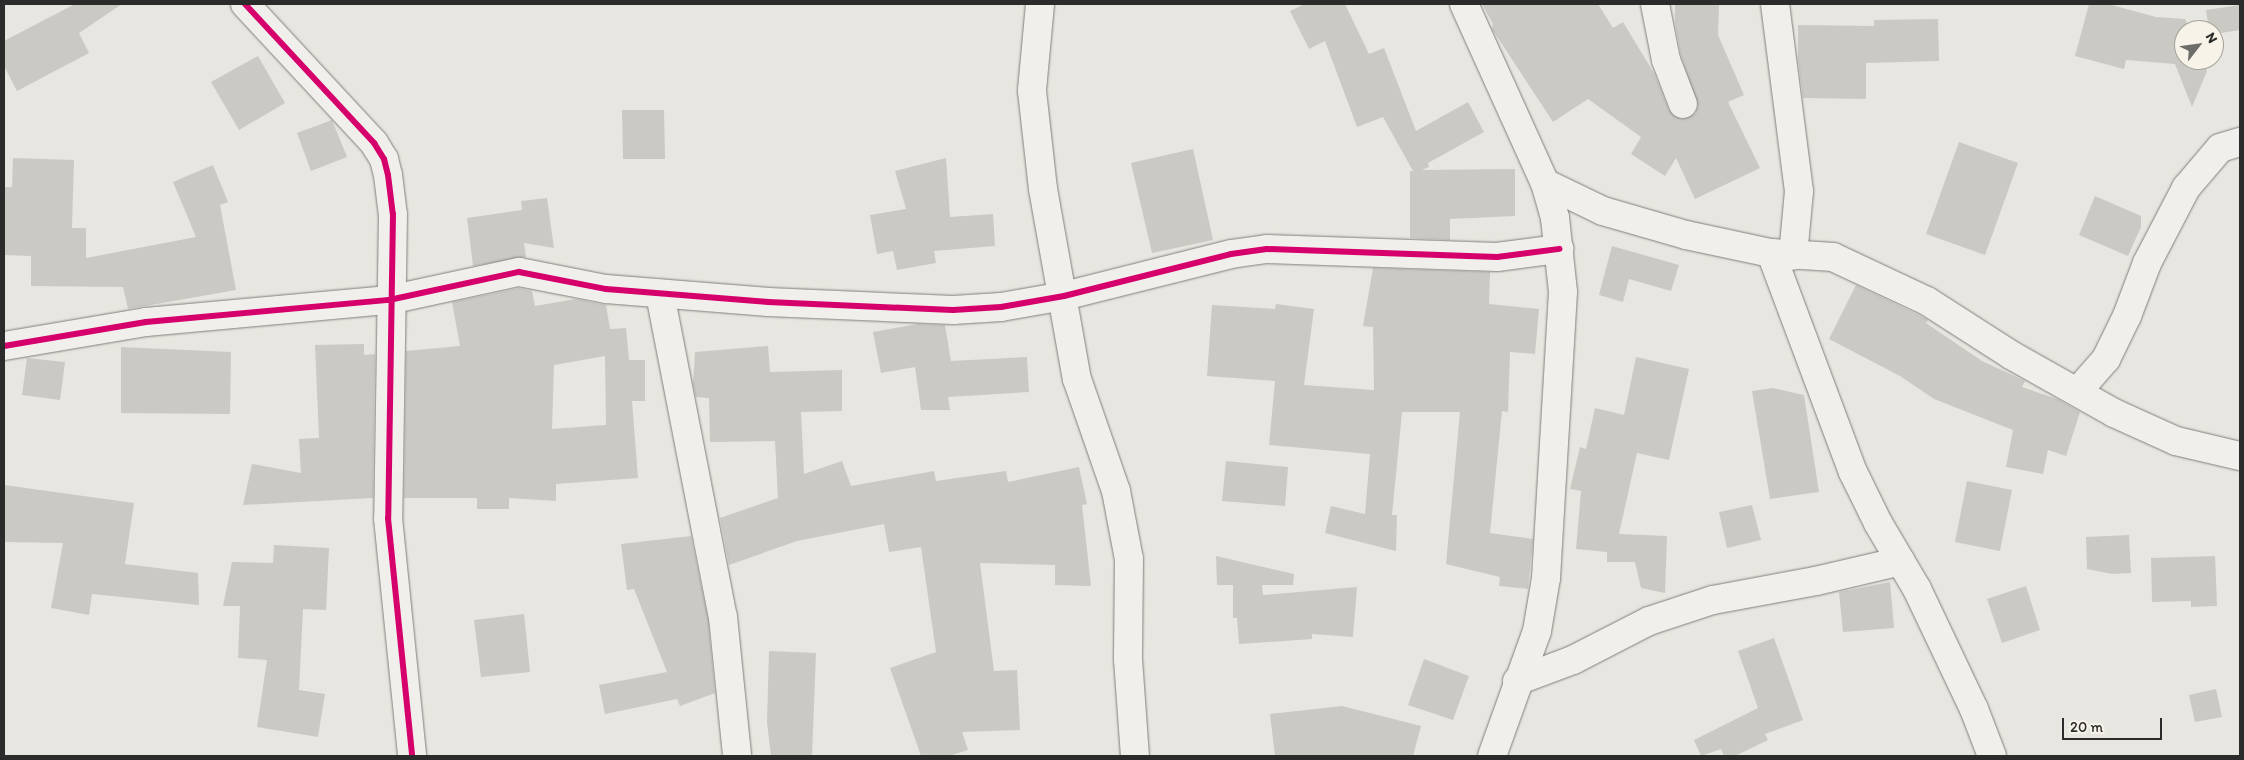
<!DOCTYPE html>
<style>
body{margin:0}
#map{position:relative;width:2244px;height:760px;overflow:hidden;background:#e8e6e0;font-family:Itim,sans-serif}
div>[style]{position:absolute}
[style*='--x']{left:calc(var(--x)*1px);top:calc(var(--y)*1px);width:calc(var(--w)*1px);rotate:calc(var(--a)*1deg)}
.building>*{inset:0;background:#cac9c4}
.roads{filter:drop-shadow(0 0 1px #807f7c) drop-shadow(0 0 1px #807f7c)}
.minor>*{height:28px;margin:-14px;padding:0 14px;transform-origin:14px;border-radius:14px;background:#f0efeb}
.cycleway>*{height:6px;margin:-3px;padding:0 3px;transform-origin:3px;border-radius:3px;background:#d6006c}
span{translate:-50% -50%;white-space:nowrap;text-align:center;line-height:1.15;-webkit-text-stroke:4px #f7f3e8;paint-order:stroke}
.frame{position:absolute;inset:0;border:5px solid #2b2b2b;pointer-events:none}
.north{position:absolute;left:2174px;top:20px;width:50px;height:50px;box-sizing:border-box;background:#f7f3e8;border:1px solid #a5a39c;border-radius:50%;rotate:60deg;font-size:14px;font-weight:700;line-height:20px;text-align:center;color:#2b2b2b}
.north::after{content:'';display:block;margin:auto;width:18px;height:22px;background:#6d6c6a;clip-path:polygon(50% 0,100% 100%,50% 72%,0 100%)}
.scale{position:absolute;left:2062px;top:718px;width:100px;height:22px;box-sizing:border-box;border:2px solid #2b2b2b;border-top:0;padding-left:6px;font-size:15px;line-height:18px;white-space:nowrap;color:#2b2b2b;-webkit-text-stroke:4px #f7f3e8;paint-order:stroke}
</style>
<div id="map">
<div class="building">
<i style="clip-path:polygon(75px 4px,122px 4px,79px 33px,89px 53px,17px 91px,4px 66px,4px 41px)"></i>
<i style="clip-path:polygon(1305px 4px,1345px 4px,1369px 54px,1384px 48px,1416px 131px,1468px 102px,1484px 132px,1428px 163px,1429px 167px,1422px 170px,1515px 169px,1515px 216px,1450px 219px,1450px 240px,1410px 238px,1410px 171px,1413px 171px,1383px 117px,1357px 127px,1325px 41px,1309px 49px,1290px 11px)"></i>
<i style="clip-path:polygon(1482px 4px,1598px 4px,1613px 28px,1623px 22px,1655px 75px,1669px 110px,1681px 119px,1695px 114px,1698px 106px,1681px 56px,1675px 23px,1675px 4px,1719px 4px,1718px 35px,1744px 95px,1728px 102px,1760px 168px,1695px 199px,1676px 158px,1665px 176px,1631px 154px,1641px 137px,1588px 99px,1553px 122px,1492px 29px,1493px 24px)"></i>
<i style="clip-path:polygon(2089px 4px,2108px 4px,2156px 17px,2185px 19px,2190px 30px,2184px 30px,2184px 60px,2203px 60px,2207px 71px,2192px 107px,2175px 64px,2126px 60px,2124px 69px,2075px 56px)"></i>
<i style="clip-path:polygon(2240px 5px,2240px 30px,2214px 34px,2214px 30px,2209px 30px,2206px 10px)"></i>
<i style="clip-path:polygon(1938px 19px,1939px 61px,1866px 63px,1866px 99px,1803px 98px,1798px 60px,1798px 25px,1874px 26px,1874px 20px)"></i>
<i style="clip-path:polygon(258px 56px,285px 103px,239px 130px,211px 82px)"></i>
<i style="clip-path:polygon(622px 110px,664px 110px,665px 159px,623px 159px)"></i>
<i style="clip-path:polygon(332px 120px,347px 157px,311px 171px,297px 133px)"></i>
<i style="clip-path:polygon(1959px 142px,2018px 163px,1985px 255px,1926px 234px)"></i>
<i style="clip-path:polygon(1193px 149px,1213px 240px,1152px 253px,1131px 163px)"></i>
<i style="clip-path:polygon(13px 158px,74px 160px,72px 228px,86px 228px,86px 258px,196px 237px,173px 182px,213px 165px,228px 202px,220px 205px,236px 290px,128px 309px,123px 287px,31px 286px,31px 256px,4px 255px,4px 187px,12px 187px)"></i>
<i style="clip-path:polygon(946px 158px,950px 217px,993px 214px,995px 246px,934px 251px,936px 263px,897px 270px,893px 251px,877px 254px,870px 215px,906px 209px,895px 171px)"></i>
<i style="clip-path:polygon(2095px 196px,2141px 216px,2141px 227px,2128px 256px,2079px 235px)"></i>
<i style="clip-path:polygon(547px 198px,554px 248px,524px 243px,526px 257px,473px 266px,467px 218px,522px 210px,521px 201px)"></i>
<i style="clip-path:polygon(1612px 246px,1679px 265px,1671px 291px,1629px 279px,1623px 302px,1599px 295px)"></i>
<i style="clip-path:polygon(1373px 268px,1490px 272px,1489px 304px,1539px 309px,1535px 354px,1510px 352px,1508px 412px,1502px 411px,1490px 533px,1533px 539px,1528px 589px,1499px 586px,1500px 577px,1446px 564px,1460px 412px,1402px 412px,1392px 515px,1397px 515px,1396px 551px,1325px 533px,1331px 506px,1365px 514px,1370px 454px,1269px 445px,1275px 381px,1207px 376px,1212px 305px,1275px 309px,1276px 304px,1314px 309px,1304px 385px,1374px 390px,1373px 327px,1363px 326px)"></i>
<i style="clip-path:polygon(1856px 285px,1919px 315px,1928px 320px,1926px 323px,1982px 361px,2025px 381px,2022px 387px,2057px 399px,2080px 412px,2066px 456px,2048px 450px,2043px 474px,2006px 467px,2013px 430px,1934px 399px,1900px 376px,1829px 339px)"></i>
<i style="clip-path:polygon(evenodd,519px 288px,532px 291px,535px 306px,576px 299px,606px 305px,610px 329px,626px 328px,629px 360px,645px 360px,645px 401px,632px 401px,638px 478px,556px 484px,556px 501px,509px 498px,509px 509px,477px 509px,477px 498px,404px 498px,406px 351px,460px 346px,452px 302px,519px 288px,605px 356px,606px 425px,552px 429px,554px 365px,605px 356px)"></i>
<i style="clip-path:polygon(918px 324px,945px 325px,951px 361px,1027px 357px,1029px 392px,948px 397px,950px 410px,921px 410px,915px 367px,881px 373px,873px 332px)"></i>
<i style="clip-path:polygon(364px 344px,364px 355px,375px 354px,373px 498px,243px 505px,252px 464px,301px 473px,299px 439px,319px 438px,315px 345px)"></i>
<i style="clip-path:polygon(768px 346px,770px 372px,842px 370px,842px 411px,801px 412px,804px 474px,842px 461px,851px 486px,934px 471px,936px 481px,1006px 471px,1008px 482px,1079px 467px,1087px 504px,1082px 505px,1091px 586px,1055px 585px,1055px 565px,980px 563px,994px 671px,1017px 670px,1020px 730px,962px 732px,968px 750px,949px 756px,921px 756px,890px 668px,936px 652px,921px 547px,889px 552px,884px 524px,797px 541px,729px 565px,720px 518px,778px 498px,775px 441px,710px 442px,709px 398px,696px 397px,693px 384px,695px 352px)"></i>
<i style="clip-path:polygon(121px 347px,231px 352px,230px 414px,121px 413px)"></i>
<i style="clip-path:polygon(1636px 357px,1689px 369px,1669px 460px,1637px 453px,1619px 534px,1667px 536px,1665px 593px,1641px 588px,1635px 562px,1607px 562px,1607px 552px,1576px 549px,1581px 491px,1570px 489px,1580px 447px,1586px 449px,1595px 408px,1624px 415px)"></i>
<i style="clip-path:polygon(27px 358px,65px 362px,60px 400px,22px 395px)"></i>
<i style="clip-path:polygon(1773px 388px,1804px 395px,1819px 492px,1770px 499px,1752px 391px)"></i>
<i style="clip-path:polygon(1226px 461px,1288px 467px,1285px 506px,1222px 501px)"></i>
<i style="clip-path:polygon(1967px 481px,2012px 490px,2000px 551px,1955px 542px)"></i>
<i style="clip-path:polygon(4px 485px,134px 503px,125px 564px,198px 573px,199px 605px,92px 594px,89px 615px,51px 608px,63px 543px,4px 542px)"></i>
<i style="clip-path:polygon(1752px 505px,1761px 540px,1727px 548px,1719px 512px)"></i>
<i style="clip-path:polygon(2129px 535px,2131px 573px,2112px 574px,2087px 569px,2086px 537px)"></i>
<i style="clip-path:polygon(691px 536px,708px 619px,715px 693px,680px 706px,677px 699px,605px 714px,599px 685px,667px 672px,634px 589px,627px 590px,621px 544px)"></i>
<i style="clip-path:polygon(274px 545px,329px 548px,326px 610px,303px 609px,299px 690px,325px 694px,318px 737px,257px 727px,267px 660px,238px 658px,240px 606px,223px 606px,232px 562px,273px 563px)"></i>
<i style="clip-path:polygon(1216px 556px,1294px 574px,1293px 585px,1262px 585px,1263px 595px,1357px 587px,1353px 637px,1312px 634px,1312px 639px,1239px 644px,1237px 618px,1233px 618px,1233px 585px,1217px 585px)"></i>
<i style="clip-path:polygon(2215px 556px,2217px 606px,2191px 607px,2191px 601px,2152px 602px,2151px 558px)"></i>
<i style="clip-path:polygon(1890px 582px,1894px 628px,1843px 632px,1839px 592px)"></i>
<i style="clip-path:polygon(2026px 586px,2040px 630px,2002px 643px,1987px 599px)"></i>
<i style="clip-path:polygon(524px 614px,530px 672px,481px 677px,474px 620px)"></i>
<i style="clip-path:polygon(1774px 638px,1803px 720px,1765px 734px,1768px 740px,1735px 756px,1724px 756px,1721px 749px,1701px 756px,1694px 740px,1758px 708px,1738px 651px)"></i>
<i style="clip-path:polygon(769px 651px,816px 653px,812px 756px,771px 756px,767px 722px)"></i>
<i style="clip-path:polygon(1424px 659px,1469px 676px,1453px 720px,1408px 705px)"></i>
<i style="clip-path:polygon(2216px 689px,2222px 717px,2195px 722px,2189px 695px)"></i>
<i style="clip-path:polygon(1342px 706px,1421px 726px,1413px 756px,1275px 756px,1270px 714px)"></i>
</div>
<div class="roads">
<div class="minor">
<i style="--x:245;--y:4;--w:190;--a:47.1"></i>
<i style="--x:374;--y:143;--w:19;--a:58"></i>
<i style="--x:384;--y:159;--w:16;--a:76"></i>
<i style="--x:388;--y:175;--w:39;--a:83"></i>
<i style="--x:393;--y:214;--w:304;--a:90.9"></i>
<i style="--x:388;--y:518;--w:239;--a:84.2"></i>
<i style="--x:1040;--y:4;--w:87;--a:95.3"></i>
<i style="--x:1032;--y:91;--w:99;--a:83.6"></i>
<i style="--x:1043;--y:189;--w:193;--a:79.9"></i>
<i style="--x:1077;--y:379;--w:119;--a:70.8"></i>
<i style="--x:1116;--y:491;--w:69;--a:79.2"></i>
<i style="--x:1129;--y:559;--w:100;--a:90.6"></i>
<i style="--x:1128;--y:659;--w:97;--a:85.9"></i>
<i style="--x:1464;--y:4;--w:196;--a:65.7"></i>
<i style="--x:1545;--y:183;--w:36;--a:74"></i>
<i style="--x:1555;--y:218;--w:74;--a:83.8"></i>
<i style="--x:1563;--y:292;--w:287;--a:93.4"></i>
<i style="--x:1546;--y:578;--w:54;--a:99.6"></i>
<i style="--x:1537;--y:631;--w:133;--a:109.8"></i>
<i style="--x:1655;--y:4;--w:57;--a:78.9"></i>
<i style="--x:1666;--y:60;--w:47;--a:68.9"></i>
<i style="--x:1775;--y:4;--w:189;--a:82.7"></i>
<i style="--x:1799;--y:191;--w:65;--a:95.3"></i>
<i style="--x:1545;--y:183;--w:64;--a:25.8"></i>
<i style="--x:1603;--y:211;--w:86;--a:16.1"></i>
<i style="--x:1686;--y:235;--w:87;--a:12"></i>
<i style="--x:1771;--y:253;--w:62;--a:3.7"></i>
<i style="--x:1833;--y:257;--w:104;--a:25.1"></i>
<i style="--x:1927;--y:301;--w:100;--a:32.7"></i>
<i style="--x:2011;--y:355;--w:118;--a:29.4"></i>
<i style="--x:2114;--y:413;--w:68;--a:24.3"></i>
<i style="--x:2176;--y:441;--w:66;--a:13.2"></i>
<i style="--x:1771;--y:253;--w:234;--a:69.5"></i>
<i style="--x:1853;--y:472;--w:57;--a:63.9"></i>
<i style="--x:1878;--y:523;--w:77;--a:59.4"></i>
<i style="--x:1917;--y:589;--w:133;--a:64.6"></i>
<i style="--x:1974;--y:709;--w:50;--a:69"></i>
<i style="--x:660;--y:294;--w:329;--a:79"></i>
<i style="--x:723;--y:617;--w:140;--a:84.2"></i>
<i style="--x:4;--y:346;--w:144;--a:-9.6"></i>
<i style="--x:146;--y:322;--w:244;--a:-5.2"></i>
<i style="--x:389;--y:300;--w:133;--a:-12.2"></i>
<i style="--x:519;--y:272;--w:89;--a:11.1"></i>
<i style="--x:606;--y:289;--w:163;--a:4.6"></i>
<i style="--x:768;--y:302;--w:185;--a:2.5"></i>
<i style="--x:953;--y:310;--w:48;--a:-3.6"></i>
<i style="--x:1001;--y:307;--w:64;--a:-9.9"></i>
<i style="--x:1064;--y:296;--w:172;--a:-14.1"></i>
<i style="--x:1231;--y:254;--w:36;--a:-8"></i>
<i style="--x:1267;--y:249;--w:230;--a:2"></i>
<i style="--x:1497;--y:257;--w:63;--a:-7.4"></i>
<i style="--x:2078;--y:391;--w:43;--a:-48.8"></i>
<i style="--x:2106;--y:359;--w:48;--a:-64"></i>
<i style="--x:2127;--y:316;--w:57;--a:-69.3"></i>
<i style="--x:2147;--y:263;--w:85;--a:-62.5"></i>
<i style="--x:2186;--y:188;--w:52;--a:-49.6"></i>
<i style="--x:2220;--y:148;--w:21;--a:-17"></i>
<i style="--x:1517;--y:681;--w:60;--a:-20.6"></i>
<i style="--x:1573;--y:660;--w:85;--a:-27.2"></i>
<i style="--x:1649;--y:621;--w:67;--a:-18.2"></i>
<i style="--x:1713;--y:600;--w:105;--a:-10.5"></i>
<i style="--x:1816;--y:581;--w:87;--a:-13.2"></i>
</div>
</div>
<div class="cycleway">
<i style="--x:245;--y:4;--w:190;--a:47.1"></i>
<i style="--x:374;--y:143;--w:19;--a:58"></i>
<i style="--x:384;--y:159;--w:16;--a:76"></i>
<i style="--x:388;--y:175;--w:39;--a:83"></i>
<i style="--x:393;--y:214;--w:304;--a:90.9"></i>
<i style="--x:388;--y:518;--w:239;--a:84.2"></i>
<i style="--x:4;--y:346;--w:144;--a:-9.6"></i>
<i style="--x:146;--y:322;--w:244;--a:-5.2"></i>
<i style="--x:389;--y:300;--w:133;--a:-12.2"></i>
<i style="--x:519;--y:272;--w:89;--a:11.1"></i>
<i style="--x:606;--y:289;--w:163;--a:4.6"></i>
<i style="--x:768;--y:302;--w:185;--a:2.5"></i>
<i style="--x:953;--y:310;--w:48;--a:-3.6"></i>
<i style="--x:1001;--y:307;--w:64;--a:-9.9"></i>
<i style="--x:1064;--y:296;--w:172;--a:-14.1"></i>
<i style="--x:1231;--y:254;--w:36;--a:-8"></i>
<i style="--x:1267;--y:249;--w:230;--a:2"></i>
<i style="--x:1497;--y:257;--w:63;--a:-7.4"></i>
</div>
<div class="frame"></div>
<div class="north">N</div>
<div class="scale">20 m</div>
</div>
